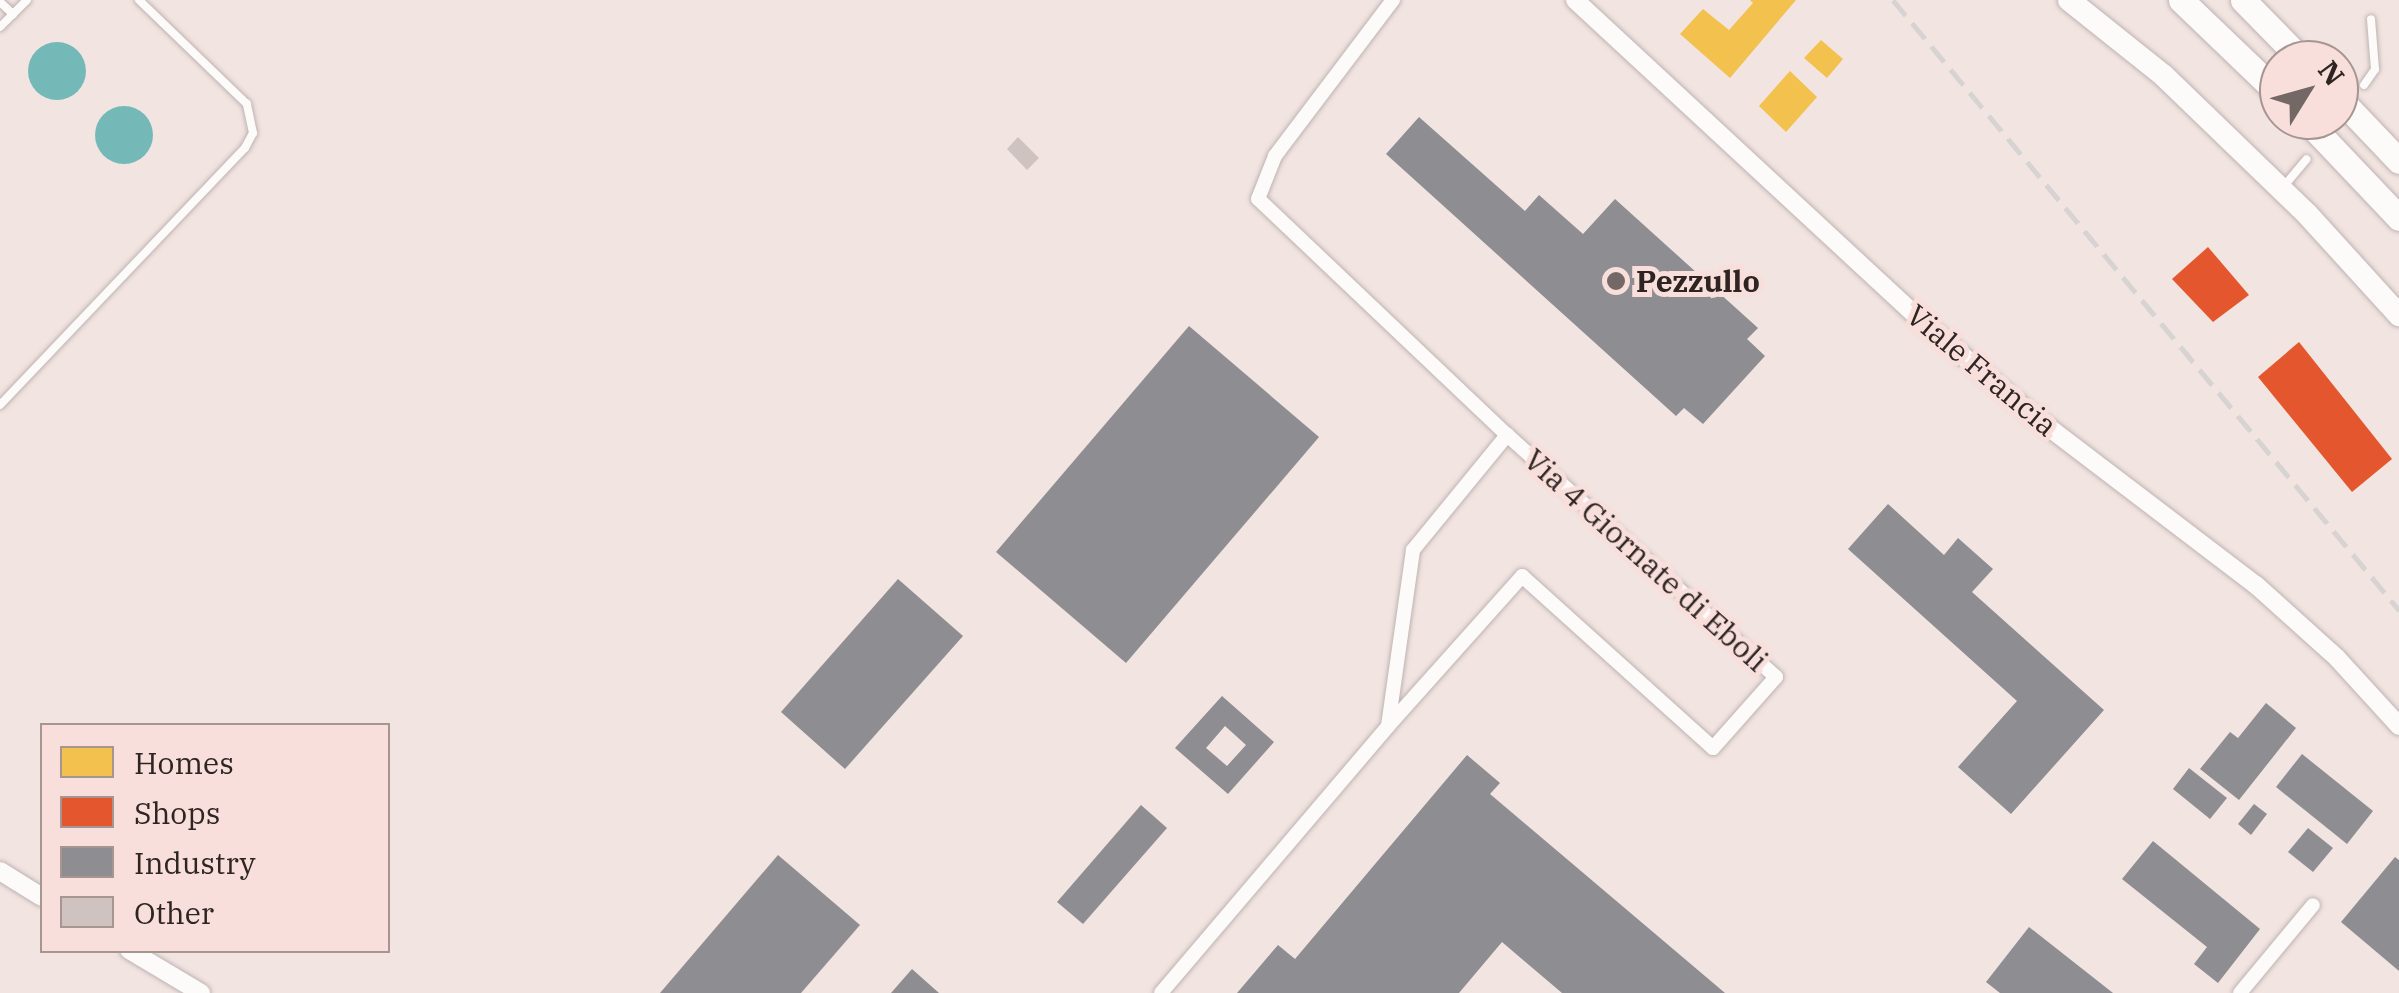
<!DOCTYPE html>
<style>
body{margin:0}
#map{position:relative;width:2399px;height:993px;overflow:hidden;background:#f2e4e1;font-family:"IBM Plex Serif",serif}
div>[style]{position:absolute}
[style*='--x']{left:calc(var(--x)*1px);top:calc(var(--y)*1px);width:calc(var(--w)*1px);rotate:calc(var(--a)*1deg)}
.water>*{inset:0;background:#74b9b8}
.round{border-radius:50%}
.homes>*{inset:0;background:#f2c14e}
.shops>*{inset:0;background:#e4572e}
.industry>*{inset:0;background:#8d8d92}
.building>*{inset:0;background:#cec3c1}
.roads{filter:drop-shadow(0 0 2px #beb4b2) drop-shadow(0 0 2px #beb4b2)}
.service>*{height:8px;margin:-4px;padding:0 4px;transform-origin:4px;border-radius:4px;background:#fdfbfa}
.minor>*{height:14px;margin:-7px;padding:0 7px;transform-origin:7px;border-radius:7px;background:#fdfbfa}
.tertiary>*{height:18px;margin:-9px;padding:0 9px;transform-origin:9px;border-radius:9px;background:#fdfbfa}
.primary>*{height:22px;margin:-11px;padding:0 11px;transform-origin:11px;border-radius:11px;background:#fdfbfa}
.motorway>*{height:25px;margin:-12.5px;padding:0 12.5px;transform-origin:12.5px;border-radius:12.5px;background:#fdfbfa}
.rail>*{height:5px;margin-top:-2.5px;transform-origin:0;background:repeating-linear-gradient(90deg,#d7d3d3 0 20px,transparent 0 30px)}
.dots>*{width:28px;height:28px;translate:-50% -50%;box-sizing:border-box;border:5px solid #f8dfdb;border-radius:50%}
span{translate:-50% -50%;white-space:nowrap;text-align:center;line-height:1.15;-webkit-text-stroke:10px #f8dfdb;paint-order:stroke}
.poi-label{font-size:30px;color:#2e2523;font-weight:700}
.left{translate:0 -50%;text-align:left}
.street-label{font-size:30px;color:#2e2523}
.legend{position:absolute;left:40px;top:723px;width:350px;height:230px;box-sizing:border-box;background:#f8dfdb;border:2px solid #a79591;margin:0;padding:12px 18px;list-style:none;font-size:30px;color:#2e2523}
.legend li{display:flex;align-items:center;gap:20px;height:50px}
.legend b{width:50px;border:2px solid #a79591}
.north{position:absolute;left:2259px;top:40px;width:100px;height:100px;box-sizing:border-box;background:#f8dfdb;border:2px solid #a79591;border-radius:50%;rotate:53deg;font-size:28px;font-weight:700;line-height:40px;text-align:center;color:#2e2523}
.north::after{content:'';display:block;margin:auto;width:35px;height:45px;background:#736866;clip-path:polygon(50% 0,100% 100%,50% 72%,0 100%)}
</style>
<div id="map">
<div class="water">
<i class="round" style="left:28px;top:42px;width:58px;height:58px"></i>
<i class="round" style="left:95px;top:106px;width:58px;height:58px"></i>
</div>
<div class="homes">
<i style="clip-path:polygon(1750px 0,1796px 0,1730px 78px,1680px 34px,1703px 9px,1729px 30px,1753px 3px)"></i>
<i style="clip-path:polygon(1821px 40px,1843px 59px,1827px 78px,1804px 58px)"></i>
<i style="clip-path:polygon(1790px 71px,1817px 97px,1786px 132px,1759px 106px)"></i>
</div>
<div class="shops">
<i style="clip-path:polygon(2208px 247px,2249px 295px,2213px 322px,2172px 279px)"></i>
<i style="clip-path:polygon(2299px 342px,2392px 459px,2352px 492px,2258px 377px)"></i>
</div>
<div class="industry">
<i style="clip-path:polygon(1419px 117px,1525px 211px,1539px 195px,1583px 234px,1615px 199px,1758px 328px,1747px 339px,1765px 356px,1703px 424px,1684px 408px,1676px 416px,1386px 154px)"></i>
<i style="clip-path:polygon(1189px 326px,1319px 437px,1126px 663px,996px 552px)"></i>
<i style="clip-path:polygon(1888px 504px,1944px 555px,1958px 538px,1993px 569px,1972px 592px,2104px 710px,2011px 814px,1958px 767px,2017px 701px,1848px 549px)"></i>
<i style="clip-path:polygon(898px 579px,963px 636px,845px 769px,781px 712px)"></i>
<i style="clip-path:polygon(evenodd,1222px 696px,1274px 742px,1228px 794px,1175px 748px,1222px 696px,1225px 726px,1246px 745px,1227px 766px,1206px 748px,1225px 726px)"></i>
<i style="clip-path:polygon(2266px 703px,2296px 728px,2239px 800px,2200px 769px,2230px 732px,2238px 738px)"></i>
<i style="clip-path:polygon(2302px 754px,2373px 811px,2347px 844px,2276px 787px)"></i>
<i style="clip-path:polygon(1467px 755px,1500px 783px,1490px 794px,1725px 993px,1562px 993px,1502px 942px,1459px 993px,1237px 993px,1278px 945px,1295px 959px)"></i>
<i style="clip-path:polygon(2189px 768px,2227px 798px,2210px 819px,2173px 789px)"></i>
<i style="clip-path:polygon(2254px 804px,2267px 814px,2251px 835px,2238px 824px)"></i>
<i style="clip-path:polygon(1141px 805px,1167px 828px,1083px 924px,1057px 902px)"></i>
<i style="clip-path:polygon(2308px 828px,2333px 848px,2313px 872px,2288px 852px)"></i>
<i style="clip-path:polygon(2153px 841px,2260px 929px,2218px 983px,2194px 964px,2207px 947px,2122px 879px)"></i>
<i style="clip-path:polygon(778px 855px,860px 925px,801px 993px,660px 993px)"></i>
<i style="clip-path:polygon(2395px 857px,2399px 860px,2399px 971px,2341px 922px)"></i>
<i style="clip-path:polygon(2029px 927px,2113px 993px,2000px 993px,1986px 982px)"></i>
<i style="clip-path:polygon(912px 969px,939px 993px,891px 993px)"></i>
</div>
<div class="building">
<i style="clip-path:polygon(1018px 137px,1039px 158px,1027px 170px,1007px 149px)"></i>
</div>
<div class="roads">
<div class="service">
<i style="--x:0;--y:2;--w:18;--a:43"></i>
<i style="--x:0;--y:27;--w:38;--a:-45"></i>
<i style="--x:2364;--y:85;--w:19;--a:-55"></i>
<i style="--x:2375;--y:69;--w:50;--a:-94.6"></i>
<i style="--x:2284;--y:186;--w:35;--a:-50"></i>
<i style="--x:0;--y:405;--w:355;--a:-46.4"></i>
<i style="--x:245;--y:148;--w:17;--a:-62"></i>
<i style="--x:253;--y:133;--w:30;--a:-102"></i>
<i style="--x:247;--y:104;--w:150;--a:-136.1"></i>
</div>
<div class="minor">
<i style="--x:1389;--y:725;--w:200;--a:-48.2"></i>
<i style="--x:1522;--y:576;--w:257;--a:42"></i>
<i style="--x:1713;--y:748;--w:95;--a:-48.4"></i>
<i style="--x:1776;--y:677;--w:362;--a:-138"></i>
<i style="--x:1161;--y:993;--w:350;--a:-49.6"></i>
<i style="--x:1388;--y:726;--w:178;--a:-81.9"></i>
<i style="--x:1413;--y:550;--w:149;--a:-50.7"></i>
<i style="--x:1507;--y:435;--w:343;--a:-136.5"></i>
<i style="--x:1258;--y:199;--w:46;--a:-68.4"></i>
<i style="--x:1275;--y:156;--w:196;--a:-52.9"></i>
<i style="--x:2240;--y:993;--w:114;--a:-50.3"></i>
</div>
<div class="tertiary">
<i style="--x:1575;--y:0;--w:466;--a:42.8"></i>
<i style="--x:1917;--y:317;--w:148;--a:40.3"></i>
<i style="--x:2030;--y:413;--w:284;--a:37.3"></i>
<i style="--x:2256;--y:585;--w:109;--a:42"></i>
<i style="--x:2337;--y:658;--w:92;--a:47.6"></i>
<i style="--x:0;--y:871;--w:49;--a:31.8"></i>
<i style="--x:129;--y:950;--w:84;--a:30.8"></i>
</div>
<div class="primary">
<i style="--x:2069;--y:0;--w:120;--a:38.6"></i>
<i style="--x:2163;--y:75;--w:200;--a:44"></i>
<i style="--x:2307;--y:214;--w:137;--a:47.7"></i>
</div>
<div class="motorway">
<i style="--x:2181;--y:0;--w:136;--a:43.8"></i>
<i style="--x:2243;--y:0;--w:84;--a:45.5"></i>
<i style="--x:2339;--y:98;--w:87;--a:46.4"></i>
<i style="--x:2306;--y:120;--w:135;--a:46.5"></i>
</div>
</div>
<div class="rail">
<i style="--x:1893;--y:0;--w:793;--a:50.32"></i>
</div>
<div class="dots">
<i style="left:1616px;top:281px;background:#736866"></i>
</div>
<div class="poi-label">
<span class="left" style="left:1636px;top:281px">Pezzullo</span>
</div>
<div class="street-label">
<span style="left:1982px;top:370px;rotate:40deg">Viale Francia</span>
<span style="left:1646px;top:560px;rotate:42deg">Via 4 Giornate di Eboli</span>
</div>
<ul class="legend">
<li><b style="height:28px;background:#f2c14e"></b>Homes</li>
<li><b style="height:28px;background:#e4572e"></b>Shops</li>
<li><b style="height:28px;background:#8d8d92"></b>Industry</li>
<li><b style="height:28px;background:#cec3c1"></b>Other</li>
</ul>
<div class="north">N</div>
</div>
